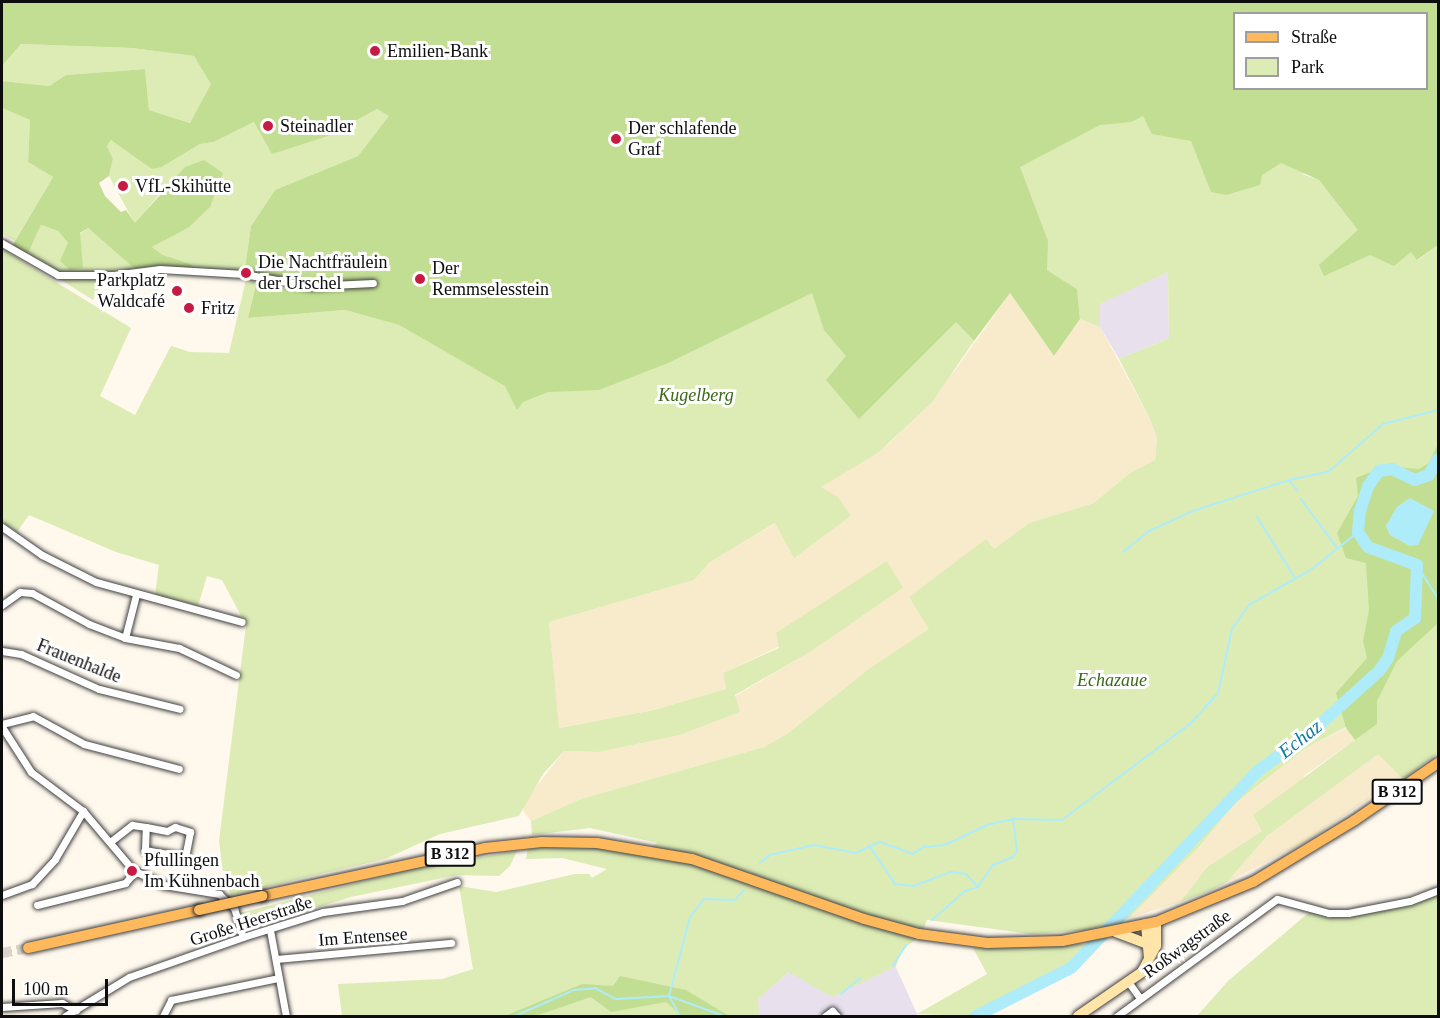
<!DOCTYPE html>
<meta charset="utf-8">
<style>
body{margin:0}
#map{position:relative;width:1440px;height:1018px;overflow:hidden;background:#fff8ed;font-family:"Times New Roman",serif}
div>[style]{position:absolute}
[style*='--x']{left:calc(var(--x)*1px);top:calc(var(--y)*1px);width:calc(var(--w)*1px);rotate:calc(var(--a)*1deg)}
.industrial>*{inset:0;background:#e9e0ed}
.farmland>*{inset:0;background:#f7ebcb}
.green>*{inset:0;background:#dcecb4}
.forest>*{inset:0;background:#c2de92}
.water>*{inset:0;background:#aeecfa}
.stream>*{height:2px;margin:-1px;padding:0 1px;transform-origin:1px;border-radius:1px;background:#aeecfa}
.river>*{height:12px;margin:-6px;padding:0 6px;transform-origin:6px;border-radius:6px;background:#aeecfa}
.primary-tunnel>*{height:10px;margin-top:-5px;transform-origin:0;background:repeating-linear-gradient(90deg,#dbd5cb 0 10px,transparent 0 15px)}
.roads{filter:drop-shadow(0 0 2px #404040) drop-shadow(0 0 2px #404040)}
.minor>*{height:7px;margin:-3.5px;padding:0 3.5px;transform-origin:3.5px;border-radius:3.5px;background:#fff}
.secondary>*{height:10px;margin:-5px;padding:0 5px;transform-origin:5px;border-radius:5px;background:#ffe5a8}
.primary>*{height:10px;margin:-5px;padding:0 5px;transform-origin:5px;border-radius:5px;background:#ffb95d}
.bridges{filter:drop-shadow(0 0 2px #1e1e1e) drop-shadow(0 0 2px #1e1e1e)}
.primary-bridge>*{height:10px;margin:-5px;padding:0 5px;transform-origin:5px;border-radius:5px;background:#ffb95d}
.dots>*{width:16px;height:16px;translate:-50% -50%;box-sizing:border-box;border:3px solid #fff;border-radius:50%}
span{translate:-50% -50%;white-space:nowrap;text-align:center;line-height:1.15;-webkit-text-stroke:6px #fff;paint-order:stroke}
.shield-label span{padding:2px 4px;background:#fff;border:2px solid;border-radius:4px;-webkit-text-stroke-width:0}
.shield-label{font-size:16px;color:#0d0d0d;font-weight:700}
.poi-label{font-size:18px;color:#0d0d0d}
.left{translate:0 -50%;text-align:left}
.right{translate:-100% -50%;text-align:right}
.park-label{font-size:18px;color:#396919;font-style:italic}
.street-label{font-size:18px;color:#0d0d0d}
.water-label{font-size:20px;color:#0e7ba0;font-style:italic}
.frame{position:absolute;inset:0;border:3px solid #0d0d0d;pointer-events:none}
.legend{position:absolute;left:1233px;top:12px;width:195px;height:78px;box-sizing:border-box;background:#fff;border:2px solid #9e9e9e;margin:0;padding:8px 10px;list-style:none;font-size:18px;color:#0d0d0d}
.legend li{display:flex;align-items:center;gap:12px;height:30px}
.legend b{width:30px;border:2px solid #9e9e9e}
.scale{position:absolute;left:12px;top:979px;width:96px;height:27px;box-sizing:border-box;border:3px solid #0d0d0d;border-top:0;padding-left:8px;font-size:18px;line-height:21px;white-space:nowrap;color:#0d0d0d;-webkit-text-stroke:4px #fff;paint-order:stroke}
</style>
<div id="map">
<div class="industrial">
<i style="clip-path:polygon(1168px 272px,1169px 338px,1119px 359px,1100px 327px,1099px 304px)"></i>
<i style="clip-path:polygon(888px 950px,918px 1016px,738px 1016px,803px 960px)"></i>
</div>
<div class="farmland">
<i style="clip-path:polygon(1010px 293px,1054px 356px,1080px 319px,1100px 327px,1150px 419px,1157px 438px,1155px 460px,1094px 503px,1029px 523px,994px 549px,986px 540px,909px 597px,930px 629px,870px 668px,787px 734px,764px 747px,581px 799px,531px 821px,523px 811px,525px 801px,564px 751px,599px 752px,680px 735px,740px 712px,735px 696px,810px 652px,903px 588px,723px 673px,726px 689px,654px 710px,558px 728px,549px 622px,694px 580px,710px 562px,776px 523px,795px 557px,851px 516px,820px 488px,890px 443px,908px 424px,956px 369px)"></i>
<i style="clip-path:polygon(1346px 728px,1355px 740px,1305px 775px,1262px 831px,1207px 867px,1180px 902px,1129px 918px,1199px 847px,1233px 805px,1306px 748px)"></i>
<i style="clip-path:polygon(1388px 746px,1403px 775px,1311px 839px,1227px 882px,1267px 836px)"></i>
</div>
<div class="green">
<i style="clip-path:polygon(evenodd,1438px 2px,1418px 260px,1438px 245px,1438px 753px,1403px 779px,1378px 754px,1267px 836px,1227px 882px,1212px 890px,1180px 902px,1207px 867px,1262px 831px,1253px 815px,1359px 737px,1346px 727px,1306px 748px,1233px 805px,1199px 847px,1129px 918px,1088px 930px,1030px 934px,927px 920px,921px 935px,901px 951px,896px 966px,832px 997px,789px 972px,758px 999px,759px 1016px,342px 1016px,338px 984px,442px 979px,473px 969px,459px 886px,496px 892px,575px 874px,589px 874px,592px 878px,607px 869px,562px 858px,526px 859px,528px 848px,579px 845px,639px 853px,658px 843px,590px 828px,532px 835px,531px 821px,581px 799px,764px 747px,787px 734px,870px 668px,929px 629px,909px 597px,986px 539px,994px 549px,1029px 523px,1094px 503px,1129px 474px,1155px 460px,1157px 438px,1150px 419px,1119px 359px,1169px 338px,1168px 272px,1100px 304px,1100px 327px,1080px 319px,1077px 289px,1047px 270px,957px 323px,974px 341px,932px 402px,879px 452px,821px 487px,838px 497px,851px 516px,794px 558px,775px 523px,710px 562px,694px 580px,549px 622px,559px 728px,654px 710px,726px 689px,723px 673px,779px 648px,776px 633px,887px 561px,903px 588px,810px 652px,735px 695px,740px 712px,680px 735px,599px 752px,564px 751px,543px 774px,519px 816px,440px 834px,385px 859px,231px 895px,224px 880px,219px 841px,246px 625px,222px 580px,207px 576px,198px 606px,155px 595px,159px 565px,116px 552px,29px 515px,17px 532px,2px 522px,2px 249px,131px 328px,100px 396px,135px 415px,171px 346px,190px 352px,229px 353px,247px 275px,256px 284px,248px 318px,345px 310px,399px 325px,460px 360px,1113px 108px,1426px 88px,1426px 14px,1438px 2px,1331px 164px,1349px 218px,1319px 180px,1302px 174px,1331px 164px)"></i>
<i style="clip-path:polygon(21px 44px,132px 48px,194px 56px,212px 84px,190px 123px,149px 110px,145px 69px,66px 75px,49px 86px,2px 81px,2px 66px)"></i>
<i style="clip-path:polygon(2px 108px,30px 120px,28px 162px,53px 177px,15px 241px,2px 234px)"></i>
<i style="clip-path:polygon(377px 109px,390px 116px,358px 156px,275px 190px,251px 226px,244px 273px,199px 272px,191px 264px,163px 255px,152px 247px,188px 228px,165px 187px,135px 224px,109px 176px,113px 159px,107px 146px,111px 140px,162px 167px,200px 144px,214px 142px,254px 122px,328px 136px)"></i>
<i style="clip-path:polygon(41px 225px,58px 231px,68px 243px,88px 228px,136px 270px,105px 275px,93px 300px,26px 258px)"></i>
<i style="clip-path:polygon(517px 851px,510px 866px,499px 876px,457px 875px,351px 897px,247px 929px,240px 913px,408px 870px)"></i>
<i style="clip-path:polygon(1438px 890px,1438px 1016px,1197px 1016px,1228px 981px,1313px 909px,1348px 913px)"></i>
<i style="clip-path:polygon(1088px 944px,1076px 959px,969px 1016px,917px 1014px,987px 974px,973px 948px)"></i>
</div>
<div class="forest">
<i style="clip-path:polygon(evenodd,2px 2px,1438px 2px,1438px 245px,1417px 260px,1411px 252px,1394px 266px,1370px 255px,1324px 276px,1319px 265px,1358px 230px,1319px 180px,1281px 163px,1262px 175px,1260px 185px,1226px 195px,1211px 192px,1191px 141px,1152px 134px,1143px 116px,1131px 122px,1100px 125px,1020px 167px,1048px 241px,1047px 270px,1077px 289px,1080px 319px,1054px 356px,1010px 293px,974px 341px,956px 322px,859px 419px,826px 380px,846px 356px,824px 330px,812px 293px,668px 363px,599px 390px,548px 392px,523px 402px,517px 410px,505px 386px,399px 325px,345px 310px,248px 318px,256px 284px,294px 290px,309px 291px,310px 286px,244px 274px,251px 226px,275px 190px,358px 156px,389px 116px,377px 109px,328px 136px,272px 154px,254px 122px,214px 142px,200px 144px,162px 167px,152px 169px,111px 140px,107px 146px,113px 159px,109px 176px,99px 183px,105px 196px,121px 212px,126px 210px,135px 223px,185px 167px,204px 160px,223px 173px,210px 207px,188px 228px,152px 247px,163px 255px,191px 264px,200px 273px,136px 270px,88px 228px,80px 233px,83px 268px,70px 270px,60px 261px,68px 243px,58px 231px,41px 225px,26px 258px,11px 248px,53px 177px,28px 162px,30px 120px,2px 108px,2px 81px,49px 86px,66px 75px,145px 69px,149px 110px,190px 123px,211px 84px,194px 56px,132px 48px,21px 44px,2px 66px,2px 2px,1234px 14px,1426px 14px,1426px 88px,1234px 88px,1234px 14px)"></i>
<i style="clip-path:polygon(evenodd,1438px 444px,1438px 623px,1397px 661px,1377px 701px,1377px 724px,1355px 740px,1346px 728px,1336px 693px,1367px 658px,1363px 641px,1369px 610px,1366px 563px,1346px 558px,1337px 533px,1358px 496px,1356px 478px,1386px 466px,1419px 469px,1429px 463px,1438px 444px,1410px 498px,1410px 546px,1390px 535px,1386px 526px,1397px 507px,1410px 498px)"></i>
<i style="clip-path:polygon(620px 976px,686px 990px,729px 1016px,682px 1016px,666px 1002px,611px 1012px,591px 997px,535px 1016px,505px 1016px,582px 984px,613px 986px)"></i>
</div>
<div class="water">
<i style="clip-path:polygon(1410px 498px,1434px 511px,1418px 545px,1410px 546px,1390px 535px,1386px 526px,1397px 507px)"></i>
</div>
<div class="stream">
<i style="--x:1289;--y:480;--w:13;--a:51"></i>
<i style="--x:1301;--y:499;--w:61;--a:53.7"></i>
<i style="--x:1257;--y:517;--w:72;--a:58.1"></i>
<i style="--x:1123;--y:552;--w:33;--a:-39"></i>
<i style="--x:1149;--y:531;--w:48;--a:-24.4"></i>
<i style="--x:1193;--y:511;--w:101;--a:-17.9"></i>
<i style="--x:1289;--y:480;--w:40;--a:-12"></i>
<i style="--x:1328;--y:472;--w:73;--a:-41.1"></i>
<i style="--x:1383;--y:424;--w:57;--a:-14.3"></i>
<i style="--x:1417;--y:565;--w:40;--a:58"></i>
<i style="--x:869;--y:845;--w:47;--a:56.3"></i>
<i style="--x:895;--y:884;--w:19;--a:6"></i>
<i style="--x:914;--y:886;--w:40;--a:-21"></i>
<i style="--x:951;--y:872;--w:15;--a:8"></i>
<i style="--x:966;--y:874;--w:18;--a:47"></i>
<i style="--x:760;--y:863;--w:13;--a:-39"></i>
<i style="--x:770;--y:855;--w:45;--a:-12.8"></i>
<i style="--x:814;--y:845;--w:43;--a:10.8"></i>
<i style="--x:856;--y:853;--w:26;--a:-25"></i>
<i style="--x:880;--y:842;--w:35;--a:20"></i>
<i style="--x:913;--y:854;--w:12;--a:-35"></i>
<i style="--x:923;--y:847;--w:22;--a:-5"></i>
<i style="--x:945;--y:845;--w:47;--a:-25.5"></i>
<i style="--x:987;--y:825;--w:27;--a:-13"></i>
<i style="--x:1013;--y:819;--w:49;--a:1.2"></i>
<i style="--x:1062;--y:820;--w:161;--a:-36.9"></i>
<i style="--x:1191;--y:723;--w:40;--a:-48"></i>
<i style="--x:1218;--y:693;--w:66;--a:-77.7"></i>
<i style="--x:1232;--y:629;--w:29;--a:-55"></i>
<i style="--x:1249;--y:605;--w:73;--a:-29.7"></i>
<i style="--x:1312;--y:569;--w:59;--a:-38.8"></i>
<i style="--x:932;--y:920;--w:44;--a:-41.3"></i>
<i style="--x:965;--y:891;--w:14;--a:-17"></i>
<i style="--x:978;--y:887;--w:27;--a:-56"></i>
<i style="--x:993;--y:865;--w:22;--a:-22"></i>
<i style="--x:1013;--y:857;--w:7;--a:-56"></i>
<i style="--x:1017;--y:851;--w:32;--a:-97"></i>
<i style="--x:893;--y:966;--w:25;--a:-58"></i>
<i style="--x:841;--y:994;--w:25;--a:-40"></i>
<i style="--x:515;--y:1016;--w:64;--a:-23.8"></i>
<i style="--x:574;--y:990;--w:21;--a:-5"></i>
<i style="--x:595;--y:988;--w:24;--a:28"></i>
<i style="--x:616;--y:999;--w:53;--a:-3.2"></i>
<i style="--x:669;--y:996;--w:23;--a:61"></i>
<i style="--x:724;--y:1016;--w:59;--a:-160"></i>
<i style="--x:669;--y:996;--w:82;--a:-75.1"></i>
<i style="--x:690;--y:917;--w:23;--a:-52"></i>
<i style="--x:704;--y:899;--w:31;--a:2"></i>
<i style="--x:735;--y:900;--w:13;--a:-48"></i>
</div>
<div class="river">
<i style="--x:976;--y:1016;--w:106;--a:-26.8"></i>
<i style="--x:1071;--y:968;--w:272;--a:-46.5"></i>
<i style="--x:1258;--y:771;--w:72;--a:-36.6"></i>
<i style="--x:1316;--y:728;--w:85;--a:-42.1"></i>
<i style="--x:1379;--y:671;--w:16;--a:-55"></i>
<i style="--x:1388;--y:658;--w:28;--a:-73"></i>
<i style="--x:1396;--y:631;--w:23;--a:-34"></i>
<i style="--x:1415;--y:618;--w:53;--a:-87.8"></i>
<i style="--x:1417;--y:565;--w:52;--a:-159.8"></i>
<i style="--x:1368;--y:547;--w:18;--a:-124"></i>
<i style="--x:1358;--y:532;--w:21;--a:-85"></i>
<i style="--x:1360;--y:511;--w:26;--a:-72"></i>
<i style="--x:1368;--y:486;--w:19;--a:-54"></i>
<i style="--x:1379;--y:471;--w:13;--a:-9"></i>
<i style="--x:1392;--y:469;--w:25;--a:26"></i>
<i style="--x:1415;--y:480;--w:15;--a:-20"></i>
<i style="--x:1429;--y:475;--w:18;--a:-61"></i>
</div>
<div class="primary-tunnel">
<i style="--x:2;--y:953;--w:26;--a:-11"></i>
</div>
<div class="roads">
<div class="minor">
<i style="--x:2;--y:243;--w:64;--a:29.7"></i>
<i style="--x:58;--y:275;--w:55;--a:0"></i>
<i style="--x:113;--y:275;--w:47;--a:-7.3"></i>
<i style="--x:160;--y:269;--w:84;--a:3.4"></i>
<i style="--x:244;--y:274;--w:67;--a:10.3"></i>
<i style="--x:310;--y:286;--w:63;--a:-2.7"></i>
<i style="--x:2;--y:527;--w:49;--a:35"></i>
<i style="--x:42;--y:555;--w:60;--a:26.6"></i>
<i style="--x:96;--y:582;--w:151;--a:15.3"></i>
<i style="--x:2;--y:605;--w:22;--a:-36"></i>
<i style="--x:20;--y:592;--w:12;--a:5"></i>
<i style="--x:32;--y:593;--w:65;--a:28.5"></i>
<i style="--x:89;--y:624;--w:39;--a:21"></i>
<i style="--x:125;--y:638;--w:55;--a:10.5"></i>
<i style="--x:179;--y:648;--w:63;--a:25.3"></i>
<i style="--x:125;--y:638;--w:44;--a:-75.7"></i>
<i style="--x:2;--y:651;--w:19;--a:9"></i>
<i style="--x:21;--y:654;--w:85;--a:24.2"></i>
<i style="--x:99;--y:689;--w:83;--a:13.9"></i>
<i style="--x:2;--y:724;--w:32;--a:-14"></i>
<i style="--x:33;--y:716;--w:58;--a:28.8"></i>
<i style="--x:84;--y:744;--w:98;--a:14.7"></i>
<i style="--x:2;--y:727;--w:54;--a:57.2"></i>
<i style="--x:31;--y:772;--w:65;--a:36.9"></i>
<i style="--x:83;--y:811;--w:77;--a:49.7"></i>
<i style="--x:133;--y:870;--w:34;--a:26"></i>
<i style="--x:164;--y:885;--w:56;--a:9.3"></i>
<i style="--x:219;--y:894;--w:21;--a:43"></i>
<i style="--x:234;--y:908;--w:30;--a:73"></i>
<i style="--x:110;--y:842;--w:28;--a:-38"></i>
<i style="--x:132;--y:825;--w:14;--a:8"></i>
<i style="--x:146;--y:827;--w:21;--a:11"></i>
<i style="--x:167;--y:831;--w:9;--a:-27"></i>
<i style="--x:175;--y:827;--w:16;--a:18"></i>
<i style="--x:190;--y:832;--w:25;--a:101"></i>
<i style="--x:185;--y:857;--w:41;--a:-170.1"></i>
<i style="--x:145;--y:850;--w:23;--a:-88"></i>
<i style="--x:2;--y:895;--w:32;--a:-20"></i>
<i style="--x:32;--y:884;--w:34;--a:-47"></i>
<i style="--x:55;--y:859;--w:56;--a:-59.7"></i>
<i style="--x:37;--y:905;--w:91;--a:-14"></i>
<i style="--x:125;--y:883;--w:15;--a:-48"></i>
<i style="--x:270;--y:930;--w:87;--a:79.5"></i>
<i style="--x:277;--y:959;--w:175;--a:-5.3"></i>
<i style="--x:1129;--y:983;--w:17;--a:54"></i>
<i style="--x:2;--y:1007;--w:60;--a:-3.8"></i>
<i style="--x:62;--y:1003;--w:16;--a:27"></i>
<i style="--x:65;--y:1016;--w:75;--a:-31.4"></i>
<i style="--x:129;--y:977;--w:121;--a:-19.3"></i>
<i style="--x:243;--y:937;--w:84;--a:-17.4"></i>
<i style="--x:323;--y:912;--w:80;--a:-7.9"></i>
<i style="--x:402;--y:901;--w:58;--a:-19.1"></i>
<i style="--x:163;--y:1016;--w:18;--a:-63"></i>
<i style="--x:171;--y:1000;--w:109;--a:-11.6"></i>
<i style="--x:825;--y:1016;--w:9;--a:-36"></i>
<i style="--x:832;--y:1011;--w:7;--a:45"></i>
<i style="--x:1117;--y:1016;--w:198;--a:-36.2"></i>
<i style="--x:1277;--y:899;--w:54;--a:15.1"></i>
<i style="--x:1329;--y:913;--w:19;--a:0"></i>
<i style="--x:1348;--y:913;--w:63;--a:-11"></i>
<i style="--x:1410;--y:901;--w:30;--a:-21"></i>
</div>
<div class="secondary">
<i style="--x:1146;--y:924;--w:33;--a:85"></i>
<i style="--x:1116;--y:932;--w:34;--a:21"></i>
<i style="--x:1078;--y:1016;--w:78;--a:-34.5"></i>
<i style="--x:1142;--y:972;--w:30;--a:-62"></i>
<i style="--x:1156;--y:946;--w:24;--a:-90"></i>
</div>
<div class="primary">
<i style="--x:262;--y:896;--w:228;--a:-12.1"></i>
<i style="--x:485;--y:848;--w:57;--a:-6"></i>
<i style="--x:542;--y:842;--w:55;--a:1"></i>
<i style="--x:597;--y:843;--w:96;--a:9.6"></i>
<i style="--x:692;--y:859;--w:182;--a:19.2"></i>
<i style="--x:864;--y:919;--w:57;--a:15.3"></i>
<i style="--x:919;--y:934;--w:69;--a:7.5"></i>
<i style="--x:987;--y:943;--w:75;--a:-1.5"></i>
<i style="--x:1062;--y:941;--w:96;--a:-11.4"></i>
<i style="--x:1156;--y:922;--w:105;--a:-22.4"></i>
<i style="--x:1253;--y:882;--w:119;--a:-31.3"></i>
<i style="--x:1355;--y:820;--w:101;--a:-34.5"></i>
<i style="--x:28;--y:948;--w:175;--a:-12.5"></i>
</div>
</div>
<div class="bridges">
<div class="primary-bridge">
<i style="--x:199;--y:910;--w:65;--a:-12.5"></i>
</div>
</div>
<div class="dots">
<i style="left:375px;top:51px;background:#c61c44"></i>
<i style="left:268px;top:126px;background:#c61c44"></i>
<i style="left:616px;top:139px;background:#c61c44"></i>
<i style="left:123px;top:186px;background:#c61c44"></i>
<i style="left:246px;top:273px;background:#c61c44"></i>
<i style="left:420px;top:279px;background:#c61c44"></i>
<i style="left:177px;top:291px;background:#c61c44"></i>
<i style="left:189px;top:308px;background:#c61c44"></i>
<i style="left:132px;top:871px;background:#c61c44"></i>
</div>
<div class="shield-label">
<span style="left:1397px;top:792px">B 312</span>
<span style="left:450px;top:854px">B 312</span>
</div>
<div class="poi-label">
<span class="left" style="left:387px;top:51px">Emilien-Bank</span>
<span class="left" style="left:280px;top:126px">Steinadler</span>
<span class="left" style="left:628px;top:139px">Der schlafende<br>Graf</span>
<span class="left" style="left:135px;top:186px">VfL-Skihütte</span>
<span class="left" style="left:258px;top:273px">Die Nachtfräulein<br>der Urschel</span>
<span class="left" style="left:432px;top:279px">Der<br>Remmselesstein</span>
<span class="right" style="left:165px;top:291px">Parkplatz<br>Waldcafé</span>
<span class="left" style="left:201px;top:308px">Fritz</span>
<span class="left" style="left:144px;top:871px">Pfullingen<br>Im Kühnenbach</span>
</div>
<div class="park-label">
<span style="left:696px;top:395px">Kugelberg</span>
<span style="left:1112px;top:680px">Echazaue</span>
</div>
<div class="street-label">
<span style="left:79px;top:661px;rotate:22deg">Frauenhalde</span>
<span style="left:251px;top:921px;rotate:-18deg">Große Heerstraße</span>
<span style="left:363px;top:937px;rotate:-4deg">Im Entensee</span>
<span style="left:1187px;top:944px;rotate:-36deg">Roßwagstraße</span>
</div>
<div class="water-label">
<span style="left:1300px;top:739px;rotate:-38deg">Echaz</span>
</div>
<div class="frame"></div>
<ul class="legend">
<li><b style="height:8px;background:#ffb95d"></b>Straße</li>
<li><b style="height:16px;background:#dcecb4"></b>Park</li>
</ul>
<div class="scale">100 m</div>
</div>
